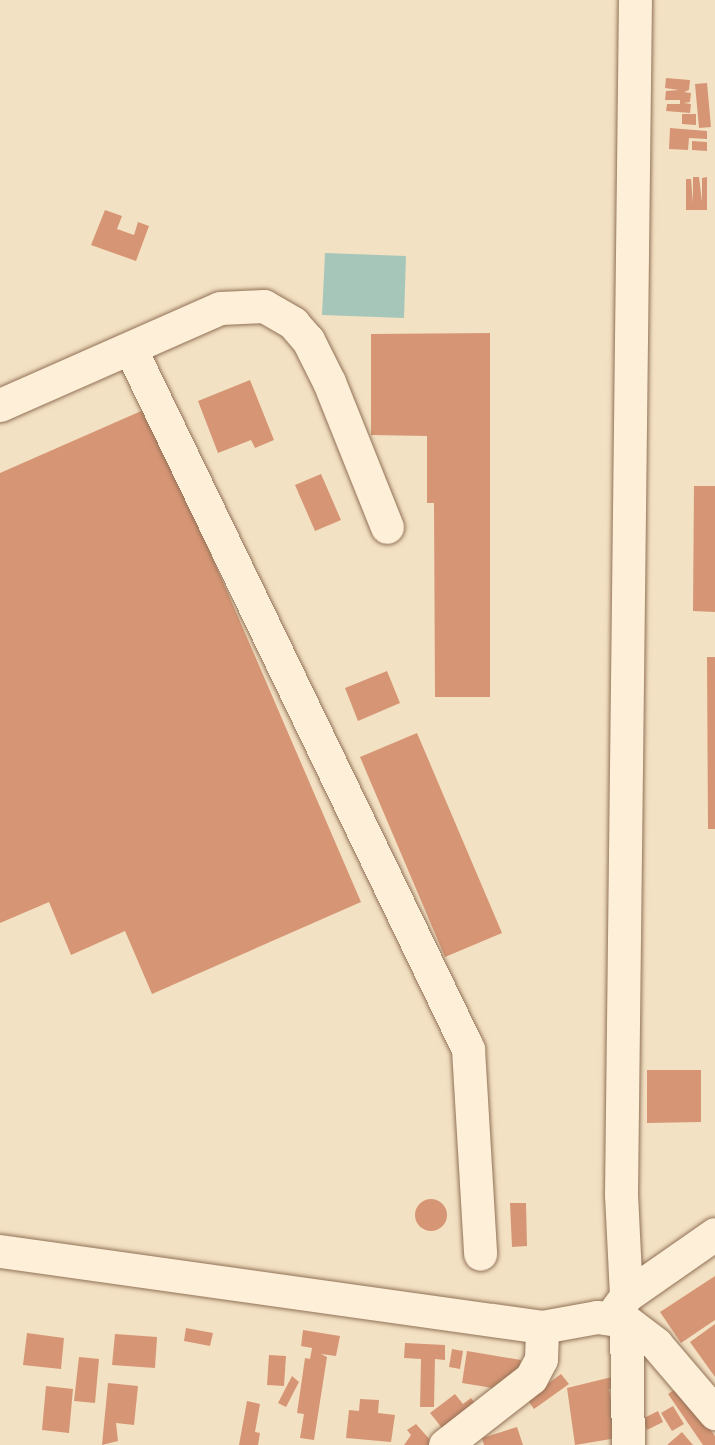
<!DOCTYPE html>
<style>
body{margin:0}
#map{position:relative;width:715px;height:1445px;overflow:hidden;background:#f3e1c3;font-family:Lora,serif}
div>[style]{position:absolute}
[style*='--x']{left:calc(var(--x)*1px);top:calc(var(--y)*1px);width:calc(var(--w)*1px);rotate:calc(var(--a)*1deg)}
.water>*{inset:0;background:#a6c6ba}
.building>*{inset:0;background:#d69675}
.round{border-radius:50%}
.roads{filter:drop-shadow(0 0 2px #917157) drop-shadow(0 0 2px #917157)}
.minor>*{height:33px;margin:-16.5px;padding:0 16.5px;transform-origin:16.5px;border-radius:16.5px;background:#fdefd8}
span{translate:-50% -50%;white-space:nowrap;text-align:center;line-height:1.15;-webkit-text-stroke:6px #faecd4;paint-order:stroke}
</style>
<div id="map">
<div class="water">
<i style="clip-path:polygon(325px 253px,406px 256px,404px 318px,322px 315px)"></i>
</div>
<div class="building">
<i style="clip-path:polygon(666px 78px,690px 80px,689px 90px,684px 92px,691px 93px,690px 102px,684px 103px,691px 104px,690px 113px,666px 111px,667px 104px,680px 104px,680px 100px,665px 100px,666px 91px,679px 90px,665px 88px)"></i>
<i style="clip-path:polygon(707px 83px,711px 127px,699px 128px,695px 84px)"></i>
<i style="clip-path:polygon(682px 114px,696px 114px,696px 125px,682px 124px)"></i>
<i style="clip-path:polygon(670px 128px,707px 131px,707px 139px,689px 138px,688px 150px,669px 149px)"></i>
<i style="clip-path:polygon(692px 141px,707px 142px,707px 151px,692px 150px)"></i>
<i style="clip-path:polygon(693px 177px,699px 177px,702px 202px,702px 178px,707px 177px,707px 210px,686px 210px,686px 179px,691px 179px,693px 203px)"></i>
<i style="clip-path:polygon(105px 210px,122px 216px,117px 229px,134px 235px,138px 222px,149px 226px,136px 261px,91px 245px)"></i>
<i style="clip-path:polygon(490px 333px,490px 697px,435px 697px,434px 503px,427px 503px,427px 436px,371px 435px,371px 334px)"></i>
<i style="clip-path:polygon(250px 380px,274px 440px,255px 448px,251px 440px,218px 453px,198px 401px)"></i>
<i style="clip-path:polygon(148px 408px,361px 902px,152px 994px,125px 931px,71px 955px,49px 902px,0 923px,0 473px)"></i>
<i style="clip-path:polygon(321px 474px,341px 520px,315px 531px,295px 485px)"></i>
<i style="clip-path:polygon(694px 486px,715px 486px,715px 612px,693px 611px)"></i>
<i style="clip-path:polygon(707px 657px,715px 657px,715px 829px,708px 829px)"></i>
<i style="clip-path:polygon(387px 671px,400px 703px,358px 721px,345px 688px)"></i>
<i style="clip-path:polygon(417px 733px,502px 933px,445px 957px,360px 757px)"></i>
<i style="clip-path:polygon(647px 1070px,701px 1070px,701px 1122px,647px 1123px)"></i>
<i class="round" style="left:415px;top:1199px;width:32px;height:32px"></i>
<i style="clip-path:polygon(510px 1203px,526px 1203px,527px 1246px,512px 1247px)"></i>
<i style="clip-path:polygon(715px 1276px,715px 1320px,681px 1343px,660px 1312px)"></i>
<i style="clip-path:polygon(715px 1324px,715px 1377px,690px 1342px)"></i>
<i style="clip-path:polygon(186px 1328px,213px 1333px,210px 1346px,184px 1341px)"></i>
<i style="clip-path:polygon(303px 1330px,340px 1336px,336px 1356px,321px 1354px,327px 1357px,314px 1440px,300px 1438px,304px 1414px,297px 1413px,305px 1358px,310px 1359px,312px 1348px,301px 1346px)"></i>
<i style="clip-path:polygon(27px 1333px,64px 1338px,61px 1369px,23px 1365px)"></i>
<i style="clip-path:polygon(115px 1334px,157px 1337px,155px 1368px,112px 1365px)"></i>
<i style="clip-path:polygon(405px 1343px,445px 1345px,445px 1360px,435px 1359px,434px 1407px,420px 1407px,421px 1359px,404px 1358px)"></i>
<i style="clip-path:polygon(452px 1349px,463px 1351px,460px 1369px,449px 1367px)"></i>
<i style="clip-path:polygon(467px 1351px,521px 1360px,516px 1385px,505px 1390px,462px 1383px)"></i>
<i style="clip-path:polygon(269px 1355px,286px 1356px,284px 1386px,267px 1385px)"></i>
<i style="clip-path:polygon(79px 1357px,99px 1359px,95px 1403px,74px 1401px)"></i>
<i style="clip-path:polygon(561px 1374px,569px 1384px,534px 1409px,527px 1399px)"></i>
<i style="clip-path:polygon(292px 1376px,299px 1382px,286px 1407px,278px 1403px)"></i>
<i style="clip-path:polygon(616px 1376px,618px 1388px,609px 1389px,617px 1438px,575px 1445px,567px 1388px)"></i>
<i style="clip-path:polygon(108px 1383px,138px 1386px,134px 1425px,116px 1423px,118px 1441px,102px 1445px)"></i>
<i style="clip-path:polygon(46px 1386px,73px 1389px,69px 1433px,42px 1430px)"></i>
<i style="clip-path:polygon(680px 1386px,715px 1436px,715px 1445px,703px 1445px,668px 1394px)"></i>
<i style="clip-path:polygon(455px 1394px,463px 1404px,471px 1398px,479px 1409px,446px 1433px,430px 1413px)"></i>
<i style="clip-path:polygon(360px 1399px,379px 1400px,378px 1413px,395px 1415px,391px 1442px,346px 1438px,349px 1410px,359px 1411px)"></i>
<i style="clip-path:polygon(247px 1401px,260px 1404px,255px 1432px,260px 1433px,258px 1445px,239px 1445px)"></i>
<i style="clip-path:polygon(673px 1406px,684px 1424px,672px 1431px,661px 1413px)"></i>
<i style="clip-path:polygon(658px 1411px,663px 1422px,647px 1430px,642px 1419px)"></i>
<i style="clip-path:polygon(416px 1424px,432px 1442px,428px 1445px,404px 1445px,411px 1435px,407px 1430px)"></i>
<i style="clip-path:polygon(517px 1427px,523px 1445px,484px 1445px,482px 1438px)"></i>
<i style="clip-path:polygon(682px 1432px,693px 1445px,667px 1445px)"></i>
</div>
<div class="roads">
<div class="minor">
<i style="--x:131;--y:350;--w:776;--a:64.26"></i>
<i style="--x:468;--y:1049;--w:205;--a:86.6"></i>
<i style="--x:0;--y:405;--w:240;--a:-23.8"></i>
<i style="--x:220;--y:308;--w:44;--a:-2.6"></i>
<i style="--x:264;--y:306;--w:34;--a:30"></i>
<i style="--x:293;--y:323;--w:23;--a:49"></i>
<i style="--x:308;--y:340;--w:47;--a:63.4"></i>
<i style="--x:329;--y:382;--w:156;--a:68.2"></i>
<i style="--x:0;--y:1251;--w:547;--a:7.98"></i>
<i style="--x:542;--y:1327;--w:56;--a:-10.3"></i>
<i style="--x:597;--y:1317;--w:29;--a:8"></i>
<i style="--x:626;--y:1321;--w:38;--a:37"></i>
<i style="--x:656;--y:1344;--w:91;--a:49.5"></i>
<i style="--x:626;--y:1296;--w:101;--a:-92.8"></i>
<i style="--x:621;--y:1195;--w:1195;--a:-89.33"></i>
<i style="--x:616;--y:1310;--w:17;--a:-54"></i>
<i style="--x:626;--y:1296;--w:108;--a:-34.9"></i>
<i style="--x:626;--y:1321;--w:124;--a:89.1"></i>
<i style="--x:445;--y:1445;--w:109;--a:-37.9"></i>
<i style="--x:531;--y:1378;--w:21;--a:-62"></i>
<i style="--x:541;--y:1359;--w:32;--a:-88"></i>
</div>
</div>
</div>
